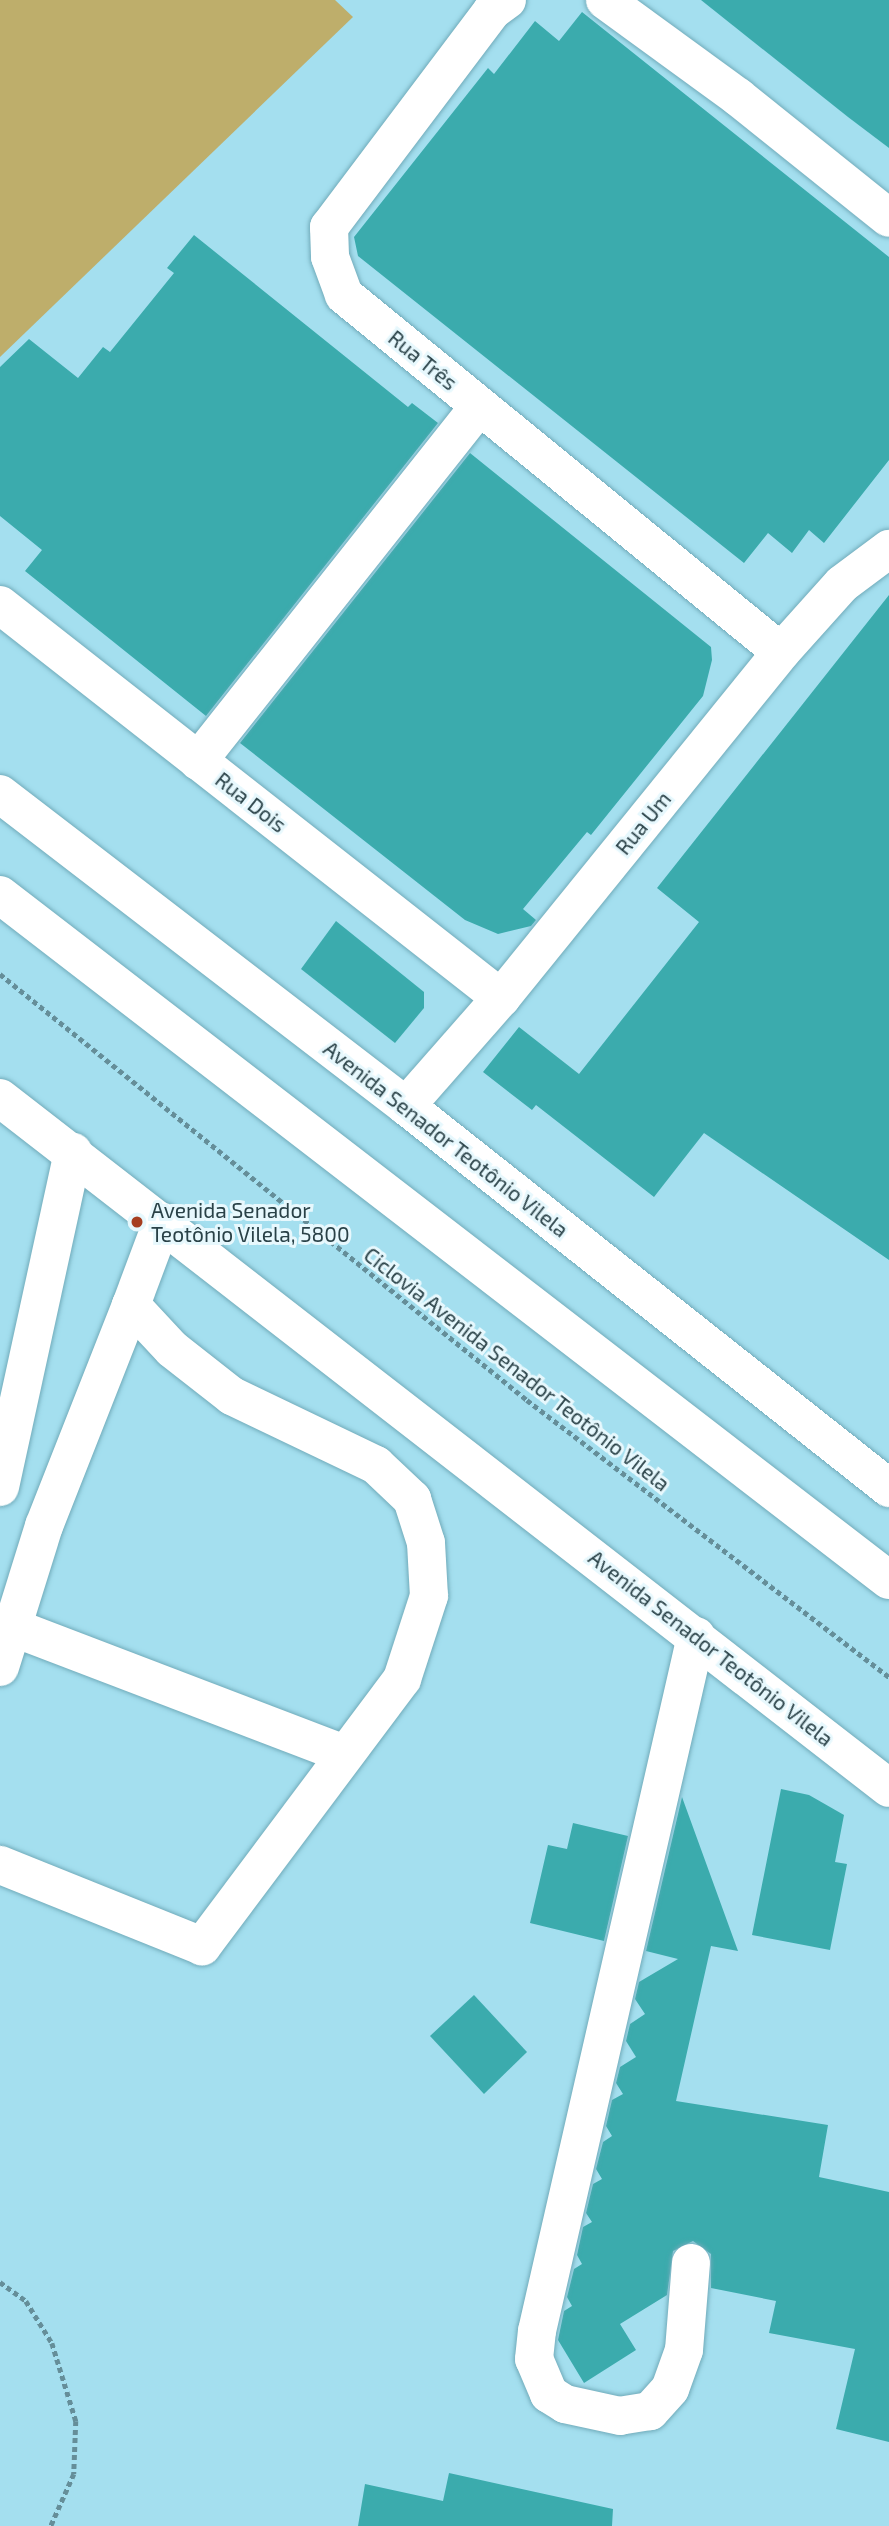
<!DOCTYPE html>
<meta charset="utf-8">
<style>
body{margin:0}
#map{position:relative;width:889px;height:2526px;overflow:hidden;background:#a4dfef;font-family:"Exo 2",sans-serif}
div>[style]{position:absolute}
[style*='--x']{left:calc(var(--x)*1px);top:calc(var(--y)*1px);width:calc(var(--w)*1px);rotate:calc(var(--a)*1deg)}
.green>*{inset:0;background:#beae6b}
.building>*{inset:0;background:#3babad}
.path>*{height:4.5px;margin-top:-2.25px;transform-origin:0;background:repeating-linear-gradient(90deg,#658e99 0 5px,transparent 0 8.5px)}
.roads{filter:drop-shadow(0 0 2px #71abba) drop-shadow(0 0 2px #71abba)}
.minor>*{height:38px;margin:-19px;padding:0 19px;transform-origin:19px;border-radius:19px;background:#fff}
.major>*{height:38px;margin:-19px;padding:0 19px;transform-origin:19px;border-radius:19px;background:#fff}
.dots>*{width:19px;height:19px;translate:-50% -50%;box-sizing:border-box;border:4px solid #e7f8fd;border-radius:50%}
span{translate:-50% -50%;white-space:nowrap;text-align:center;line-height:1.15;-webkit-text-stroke:6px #e7f8fd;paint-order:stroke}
.street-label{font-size:21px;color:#294147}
.poi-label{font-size:21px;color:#294147}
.left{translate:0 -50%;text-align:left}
</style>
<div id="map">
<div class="green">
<i style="clip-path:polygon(0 0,335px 0,353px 17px,0 357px)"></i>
</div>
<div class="building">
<i style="clip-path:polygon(701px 0,889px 0,889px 148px,848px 117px)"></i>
<i style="clip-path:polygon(582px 12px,889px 257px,889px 460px,824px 543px,809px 530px,792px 553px,768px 533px,744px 563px,358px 256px,354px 237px,488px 68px,494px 74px,535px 21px,559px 41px)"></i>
<i style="clip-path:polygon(194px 235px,408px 407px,412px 403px,438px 423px,206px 716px,25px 571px,42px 550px,0 516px,0 367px,29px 339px,78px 378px,103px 347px,110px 352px,174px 273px,167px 268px)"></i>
<i style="clip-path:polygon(470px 453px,711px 647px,712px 660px,703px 696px,591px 835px,587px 832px,523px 909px,536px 920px,531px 926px,498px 934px,465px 920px,240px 743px)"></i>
<i style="clip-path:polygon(889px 595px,889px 1260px,704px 1133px,654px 1197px,536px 1105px,532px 1110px,483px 1072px,519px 1027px,579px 1074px,699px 922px,657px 888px)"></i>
<i style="clip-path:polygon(336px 921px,424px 992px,424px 1008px,395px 1043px,301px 969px)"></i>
<i style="clip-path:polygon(781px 1789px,809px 1795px,844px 1815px,835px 1862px,847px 1864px,830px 1950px,752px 1935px)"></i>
<i style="clip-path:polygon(682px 1797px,738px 1951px,711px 1946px,676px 2101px,828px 2125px,819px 2177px,889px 2192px,889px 2442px,836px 2429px,855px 2349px,769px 2333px,776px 2301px,711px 2288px,711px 2254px,693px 2241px,673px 2251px,667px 2295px,620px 2324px,636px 2350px,584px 2383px,558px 2340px,564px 2311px,572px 2306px,567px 2297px,574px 2269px,582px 2264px,577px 2255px,583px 2227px,592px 2222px,586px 2213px,593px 2184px,602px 2179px,596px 2169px,603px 2142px,612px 2136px,606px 2126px,612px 2100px,623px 2094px,616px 2083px,620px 2067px,636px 2057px,626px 2041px,630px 2024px,645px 2014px,635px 1999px,639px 1982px,678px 1959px,646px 1951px)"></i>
<i style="clip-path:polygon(573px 1823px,628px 1836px,604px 1941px,530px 1923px,548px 1845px,567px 1849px)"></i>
<i style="clip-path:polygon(474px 1995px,527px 2052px,484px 2094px,430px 2036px)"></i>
<i style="clip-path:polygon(449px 2473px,613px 2509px,612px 2526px,358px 2526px,365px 2484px,443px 2501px)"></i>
</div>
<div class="path">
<i style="--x:0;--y:974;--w:678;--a:38.95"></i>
<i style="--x:527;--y:1400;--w:456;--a:37.4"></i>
<i style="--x:0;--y:2282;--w:32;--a:36"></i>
<i style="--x:26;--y:2301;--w:49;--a:58.2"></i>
<i style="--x:52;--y:2343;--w:82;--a:72.9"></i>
<i style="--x:76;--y:2421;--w:53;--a:92.2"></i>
<i style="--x:74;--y:2474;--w:57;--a:113.9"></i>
</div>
<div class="roads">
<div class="minor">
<i style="--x:507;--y:0;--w:19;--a:144"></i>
<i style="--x:492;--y:11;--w:271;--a:127"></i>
<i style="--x:329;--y:227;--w:30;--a:88"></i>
<i style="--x:330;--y:257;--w:40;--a:69.8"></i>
<i style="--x:344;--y:295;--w:564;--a:39.25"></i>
<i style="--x:605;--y:0;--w:165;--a:36.1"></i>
<i style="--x:738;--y:97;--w:193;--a:38.7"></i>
<i style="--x:0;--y:605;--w:637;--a:38.11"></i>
<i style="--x:198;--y:761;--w:453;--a:-51.6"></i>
<i style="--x:0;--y:794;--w:512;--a:37.54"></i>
<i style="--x:406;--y:1106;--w:616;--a:38.34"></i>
<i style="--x:406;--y:1106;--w:144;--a:-48.7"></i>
<i style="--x:501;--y:998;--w:445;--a:-51"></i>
<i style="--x:781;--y:652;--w:91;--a:-48.1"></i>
<i style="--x:842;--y:584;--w:59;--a:-36.7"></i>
<i style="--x:131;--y:1305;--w:89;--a:-69.5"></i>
<i style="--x:0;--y:1487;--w:343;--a:-77.7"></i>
<i style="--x:12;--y:1627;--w:355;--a:20.9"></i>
<i style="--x:0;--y:1667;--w:148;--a:-72.7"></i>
<i style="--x:44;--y:1526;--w:238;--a:-68.5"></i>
<i style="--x:131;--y:1305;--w:60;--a:47"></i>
<i style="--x:172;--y:1349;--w:76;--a:38.1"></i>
<i style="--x:232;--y:1396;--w:160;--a:25.6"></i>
<i style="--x:376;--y:1465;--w:50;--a:43.4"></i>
<i style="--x:412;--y:1499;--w:46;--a:72.3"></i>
<i style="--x:426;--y:1543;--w:53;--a:86.8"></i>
<i style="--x:429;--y:1596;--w:87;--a:108"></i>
<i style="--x:402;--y:1679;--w:334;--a:126.8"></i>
<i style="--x:202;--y:1946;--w:218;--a:-158.1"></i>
<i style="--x:691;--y:2263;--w:87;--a:94.6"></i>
<i style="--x:684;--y:2350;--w:41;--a:109.7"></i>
<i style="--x:670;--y:2389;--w:30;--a:132"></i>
<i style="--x:650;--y:2411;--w:30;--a:171"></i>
<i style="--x:620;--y:2416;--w:56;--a:-167.7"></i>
<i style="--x:565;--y:2404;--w:19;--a:-148"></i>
<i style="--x:549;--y:2394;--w:38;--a:-113"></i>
<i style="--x:534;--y:2359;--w:28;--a:-84"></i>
<i style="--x:537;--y:2331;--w:713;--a:-77.11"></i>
</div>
<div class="major">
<i style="--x:0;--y:895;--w:1122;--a:37.62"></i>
<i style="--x:0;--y:1098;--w:1125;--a:37.82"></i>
</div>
</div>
<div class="dots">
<i style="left:137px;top:1222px;background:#a63e20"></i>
</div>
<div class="street-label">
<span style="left:423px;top:360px;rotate:39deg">Rua Três</span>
<span style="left:251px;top:802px;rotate:38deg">Rua Dois</span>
<span style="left:643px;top:823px;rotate:-51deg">Rua Um</span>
<span style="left:446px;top:1139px;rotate:38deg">Avenida Senador Teotônio Vilela</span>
<span style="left:517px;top:1369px;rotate:38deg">Ciclovia Avenida Senador Teotônio Vilela</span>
<span style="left:711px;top:1648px;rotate:38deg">Avenida Senador Teotônio Vilela</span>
</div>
<div class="poi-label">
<span class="left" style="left:151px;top:1222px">Avenida Senador<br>Teotônio Vilela, 5800</span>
</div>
</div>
